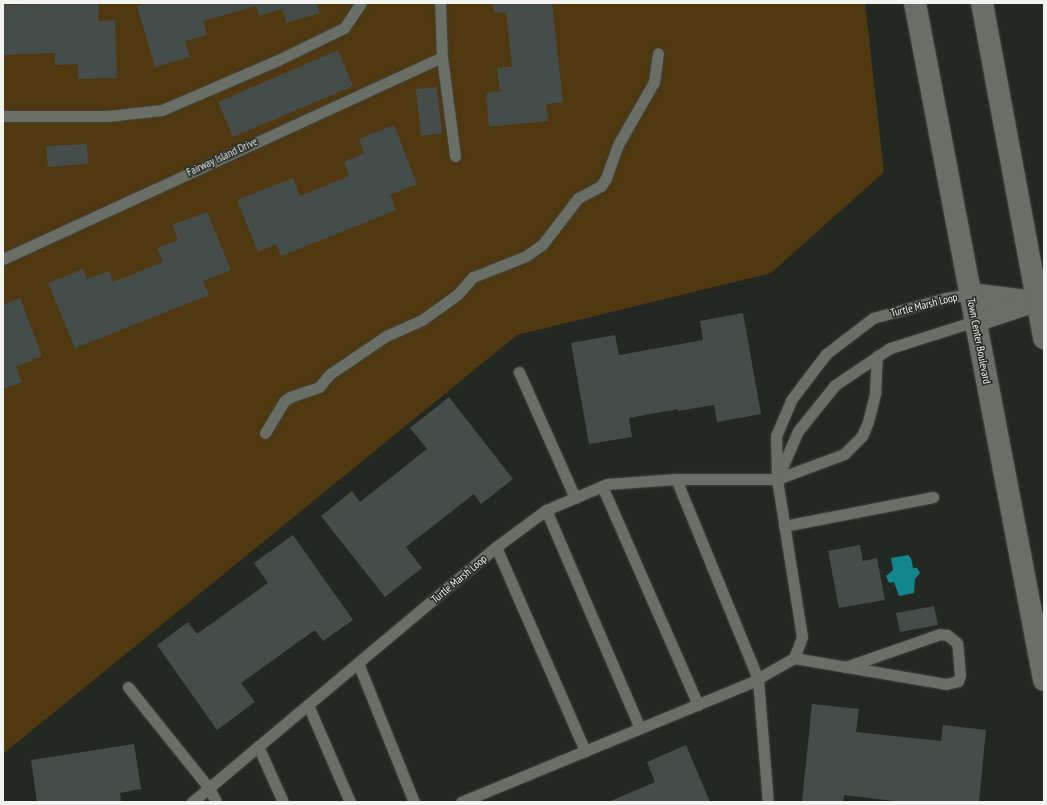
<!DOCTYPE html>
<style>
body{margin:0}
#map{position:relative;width:1047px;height:805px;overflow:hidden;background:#242822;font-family:"PT Sans Narrow",sans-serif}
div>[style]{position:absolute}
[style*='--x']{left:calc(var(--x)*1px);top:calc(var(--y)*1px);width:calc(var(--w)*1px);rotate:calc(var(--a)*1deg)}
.green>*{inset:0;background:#503810}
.water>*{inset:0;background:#11878d}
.building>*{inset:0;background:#454d4a}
.roads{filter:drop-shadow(0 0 1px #3f433e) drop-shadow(0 0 1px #3f433e)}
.service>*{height:11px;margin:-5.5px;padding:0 5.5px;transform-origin:5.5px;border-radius:5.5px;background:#696e67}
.minor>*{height:22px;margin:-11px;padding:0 11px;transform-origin:11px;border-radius:11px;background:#696e67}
.secondary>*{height:22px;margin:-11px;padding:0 11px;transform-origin:11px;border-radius:11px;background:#696e67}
span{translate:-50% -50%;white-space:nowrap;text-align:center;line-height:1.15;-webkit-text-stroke:3px #242822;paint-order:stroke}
.street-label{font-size:11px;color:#f1f4f0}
.frame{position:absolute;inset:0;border:4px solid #f1f4f0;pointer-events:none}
</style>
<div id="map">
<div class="green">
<i style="clip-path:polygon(3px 3px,865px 3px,884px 172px,771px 273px,517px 335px,3px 754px)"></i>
</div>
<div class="water">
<i style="clip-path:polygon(908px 555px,911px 558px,913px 568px,917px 568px,920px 573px,915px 579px,914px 593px,899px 596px,894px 582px,889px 583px,886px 576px,893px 570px,891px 558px)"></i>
</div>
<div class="building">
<i style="clip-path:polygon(98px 3px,99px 21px,115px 20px,117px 78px,78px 79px,78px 64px,55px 65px,55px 53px,3px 55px,3px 5px)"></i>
<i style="clip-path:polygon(147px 3px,317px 3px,320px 13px,286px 23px,282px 9px,259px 16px,256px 6px,203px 21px,207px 35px,185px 41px,190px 57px,155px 67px,137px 6px)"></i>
<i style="clip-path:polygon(493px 3px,552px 3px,563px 102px,546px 104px,548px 121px,489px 127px,486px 93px,500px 91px,497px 68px,512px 66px,506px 12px,494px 13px)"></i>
<i style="clip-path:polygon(338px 50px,353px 86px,233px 137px,218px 102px)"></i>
<i style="clip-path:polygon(437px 87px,442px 133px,421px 136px,416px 89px)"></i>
<i style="clip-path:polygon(394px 125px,417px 184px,390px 195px,396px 210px,281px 256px,276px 244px,258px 252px,237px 200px,293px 178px,300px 196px,349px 176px,344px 162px,364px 153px,359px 139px)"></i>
<i style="clip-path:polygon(87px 144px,88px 164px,48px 167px,46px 146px)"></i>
<i style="clip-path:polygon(207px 212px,231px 270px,203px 281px,209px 295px,75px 348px,48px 283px,83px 269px,87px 279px,109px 271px,113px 282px,163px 262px,157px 248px,178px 240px,172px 225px)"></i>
<i style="clip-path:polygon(20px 298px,42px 356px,16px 367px,22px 382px,3px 389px,3px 305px)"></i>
<i style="clip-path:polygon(743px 313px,761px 414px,717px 422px,714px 405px,678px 411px,678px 409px,629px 418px,632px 437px,589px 444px,571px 343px,615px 335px,619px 355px,703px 340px,700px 321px)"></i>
<i style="clip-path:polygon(449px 397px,513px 479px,481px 504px,474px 494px,406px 547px,422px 568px,385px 597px,321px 516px,352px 491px,360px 502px,427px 449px,410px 428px)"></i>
<i style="clip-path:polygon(293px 535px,353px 620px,323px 641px,315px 630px,241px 683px,255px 702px,217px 730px,157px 645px,188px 622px,197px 634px,268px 583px,254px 563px)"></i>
<i style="clip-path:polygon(860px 545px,863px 561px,877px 558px,885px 600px,839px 608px,828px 551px)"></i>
<i style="clip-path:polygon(934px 606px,938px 625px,900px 632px,896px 613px)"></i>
<i style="clip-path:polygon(812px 704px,859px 709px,856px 732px,941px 741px,943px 725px,986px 730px,979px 802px,903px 802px,844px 795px,843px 802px,802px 802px)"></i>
<i style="clip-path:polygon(134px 744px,141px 789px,120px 793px,121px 802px,37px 802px,31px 760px)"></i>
<i style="clip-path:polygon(686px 745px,710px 802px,608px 802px,655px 782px,647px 762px)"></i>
</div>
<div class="roads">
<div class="service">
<i style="--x:440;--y:3;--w:54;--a:87.9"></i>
<i style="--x:442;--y:57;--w:100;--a:82.5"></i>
<i style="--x:3;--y:116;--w:105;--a:0"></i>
<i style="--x:108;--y:116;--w:54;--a:-6.3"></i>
<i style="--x:162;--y:110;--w:126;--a:-23.3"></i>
<i style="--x:278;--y:60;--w:73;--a:-25.9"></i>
<i style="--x:344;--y:28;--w:30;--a:-56"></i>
<i style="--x:3;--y:259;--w:483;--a:-24.7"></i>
<i style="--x:519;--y:372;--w:138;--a:66"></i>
<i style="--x:265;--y:433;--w:37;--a:-59"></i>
<i style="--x:284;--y:401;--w:7;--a:-34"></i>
<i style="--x:290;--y:397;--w:31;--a:-19"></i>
<i style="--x:319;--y:387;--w:17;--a:-50"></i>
<i style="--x:330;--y:374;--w:68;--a:-34.2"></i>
<i style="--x:386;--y:336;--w:39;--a:-24"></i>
<i style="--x:422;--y:320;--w:44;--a:-35.8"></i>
<i style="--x:458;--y:294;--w:23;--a:-49"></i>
<i style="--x:473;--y:277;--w:57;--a:-21.6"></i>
<i style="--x:526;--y:256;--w:19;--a:-35"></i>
<i style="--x:542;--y:245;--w:59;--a:-52.5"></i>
<i style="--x:578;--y:198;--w:26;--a:-28"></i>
<i style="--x:601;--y:186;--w:9;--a:-58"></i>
<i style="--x:606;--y:178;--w:37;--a:-70"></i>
<i style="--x:619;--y:143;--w:70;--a:-60.2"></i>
<i style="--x:654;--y:82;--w:29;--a:-82"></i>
<i style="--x:778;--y:477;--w:50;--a:-66.5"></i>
<i style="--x:798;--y:431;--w:59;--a:-51.2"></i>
<i style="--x:835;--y:385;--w:66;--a:-33.9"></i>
<i style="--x:890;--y:348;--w:89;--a:-17.6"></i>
<i style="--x:676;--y:479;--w:216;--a:67.7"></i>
<i style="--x:758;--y:679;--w:123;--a:85.4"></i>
<i style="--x:602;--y:486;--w:239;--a:66.3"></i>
<i style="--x:546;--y:510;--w:237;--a:66.7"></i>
<i style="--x:784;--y:526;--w:152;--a:-11"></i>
<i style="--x:496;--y:547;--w:223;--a:66.4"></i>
<i style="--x:794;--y:658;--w:154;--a:9.7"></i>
<i style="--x:946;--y:684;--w:12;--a:-14"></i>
<i style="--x:958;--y:681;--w:6;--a:-72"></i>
<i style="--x:960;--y:675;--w:32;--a:-95"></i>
<i style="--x:957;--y:643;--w:13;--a:-141"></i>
<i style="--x:947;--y:635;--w:7;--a:-172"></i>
<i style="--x:940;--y:634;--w:100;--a:160.7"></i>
<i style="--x:358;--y:663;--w:150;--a:68.1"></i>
<i style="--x:128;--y:687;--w:129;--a:51.3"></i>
<i style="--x:209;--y:788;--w:16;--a:63"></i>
<i style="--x:308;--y:705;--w:106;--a:66.6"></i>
<i style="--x:258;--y:746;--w:61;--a:65.9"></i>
<i style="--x:192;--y:802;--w:397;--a:-40"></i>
<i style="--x:496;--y:547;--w:62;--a:-36.5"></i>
<i style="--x:546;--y:510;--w:66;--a:-23.1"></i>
<i style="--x:607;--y:484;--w:69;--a:-4.1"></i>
<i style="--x:676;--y:479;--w:101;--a:0"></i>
<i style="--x:777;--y:479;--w:72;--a:-20.5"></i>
<i style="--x:844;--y:454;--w:25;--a:-45"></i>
<i style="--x:862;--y:436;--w:15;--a:-67"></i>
<i style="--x:868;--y:422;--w:30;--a:-76"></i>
<i style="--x:875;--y:393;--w:37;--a:-87"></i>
<i style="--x:461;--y:802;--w:313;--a:-22.4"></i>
<i style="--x:750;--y:683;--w:51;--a:-29.6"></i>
<i style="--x:794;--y:658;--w:22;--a:-69"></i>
<i style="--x:802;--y:637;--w:160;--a:-99"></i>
<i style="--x:777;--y:479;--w:43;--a:-91.3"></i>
<i style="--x:776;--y:436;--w:39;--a:-67"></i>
<i style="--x:791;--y:400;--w:58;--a:-52.7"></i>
<i style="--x:826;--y:354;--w:59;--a:-37.5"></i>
<i style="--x:873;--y:318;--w:75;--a:-15.5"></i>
<i style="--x:945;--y:298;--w:25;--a:-9"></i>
</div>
<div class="minor">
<i style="--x:970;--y:294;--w:66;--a:6.9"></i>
<i style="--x:975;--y:321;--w:55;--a:-18.1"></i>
</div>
<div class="secondary">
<i style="--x:915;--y:3;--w:689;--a:79.21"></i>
<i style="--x:982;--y:3;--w:341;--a:79.5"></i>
</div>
</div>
<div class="street-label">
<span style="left:222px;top:157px;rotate:-25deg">Fairway Island Drive</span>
<span style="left:924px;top:305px;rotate:-14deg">Turtle Marsh Loop</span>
<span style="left:979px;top:341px;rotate:79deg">Town Center Boulevard</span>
<span style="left:459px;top:579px;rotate:-40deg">Turtle Marsh Loop</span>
</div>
<div class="frame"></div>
</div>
